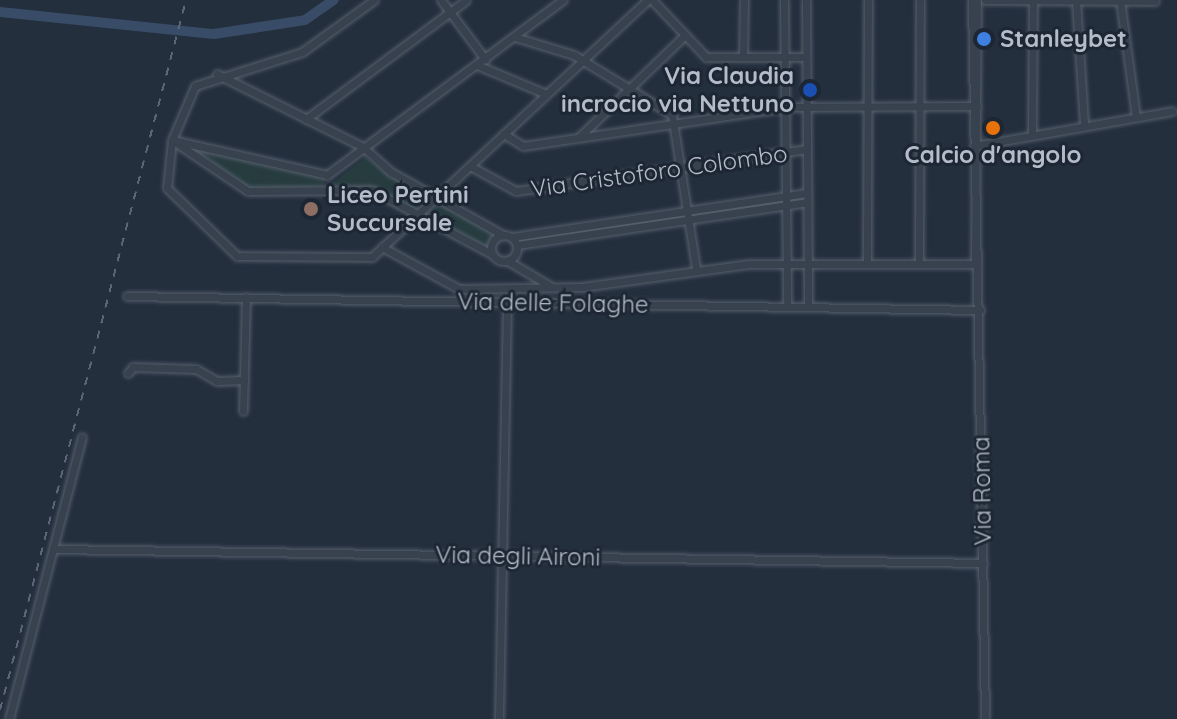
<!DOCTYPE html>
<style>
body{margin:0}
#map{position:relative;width:1177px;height:719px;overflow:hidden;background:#242f3e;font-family:Quicksand,sans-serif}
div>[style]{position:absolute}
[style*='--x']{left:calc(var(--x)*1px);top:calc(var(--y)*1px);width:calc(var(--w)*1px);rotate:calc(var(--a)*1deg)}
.green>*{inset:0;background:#263c3f}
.river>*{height:10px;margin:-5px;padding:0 5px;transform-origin:5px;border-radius:5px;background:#394c67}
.roads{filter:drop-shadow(0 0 2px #565f6c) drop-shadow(0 0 2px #565f6c)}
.minor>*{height:7px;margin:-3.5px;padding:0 3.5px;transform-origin:3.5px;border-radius:3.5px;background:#38414e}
.minor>.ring{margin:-3.5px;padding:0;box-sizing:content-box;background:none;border:7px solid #38414e;border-radius:50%}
.rail>*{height:2px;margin-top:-1px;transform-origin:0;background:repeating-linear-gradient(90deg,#5a6575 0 8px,transparent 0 16px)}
.dots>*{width:22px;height:22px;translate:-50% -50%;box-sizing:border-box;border:4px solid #1d2633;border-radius:50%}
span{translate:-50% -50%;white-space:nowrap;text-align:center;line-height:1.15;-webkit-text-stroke:6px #1d2633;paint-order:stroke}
.poi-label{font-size:24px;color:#b4bcc9;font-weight:700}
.left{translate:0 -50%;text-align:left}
.right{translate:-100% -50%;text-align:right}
.street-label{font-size:24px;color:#b4bcc9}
</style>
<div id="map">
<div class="green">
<i style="clip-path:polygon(195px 149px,325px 177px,324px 186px,250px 189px)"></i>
<i style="clip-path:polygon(366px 157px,387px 174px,428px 197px,414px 209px,374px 187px,330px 185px)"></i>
<i style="clip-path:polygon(439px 202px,496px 234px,488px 249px,425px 215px)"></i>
</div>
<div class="river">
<i style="--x:0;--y:12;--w:215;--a:5.9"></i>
<i style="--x:214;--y:34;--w:92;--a:-8.7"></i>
<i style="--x:305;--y:20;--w:35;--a:-35"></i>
</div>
<div class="roads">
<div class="minor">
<i style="--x:374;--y:0;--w:89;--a:144.2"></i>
<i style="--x:302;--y:52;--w:112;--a:162.4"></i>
<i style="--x:195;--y:86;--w:59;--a:113.1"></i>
<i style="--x:172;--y:140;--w:48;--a:95.9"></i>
<i style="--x:167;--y:188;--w:98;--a:44.2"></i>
<i style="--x:237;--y:256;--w:135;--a:0.4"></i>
<i style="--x:372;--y:257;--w:377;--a:-43"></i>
<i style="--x:441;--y:0;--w:74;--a:53.3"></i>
<i style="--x:652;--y:0;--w:79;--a:46.5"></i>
<i style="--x:706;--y:57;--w:100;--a:0"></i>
<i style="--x:784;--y:0;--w:306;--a:89.4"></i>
<i style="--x:806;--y:0;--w:307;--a:89.6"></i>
<i style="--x:972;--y:0;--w:719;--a:88.96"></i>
<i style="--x:985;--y:0;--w:170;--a:0.3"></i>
<i style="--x:1076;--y:0;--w:125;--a:86.3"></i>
<i style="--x:1120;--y:0;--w:118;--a:82.2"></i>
<i style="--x:515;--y:37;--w:62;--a:17"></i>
<i style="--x:574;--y:55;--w:115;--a:31.5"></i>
<i style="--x:672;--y:115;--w:156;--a:81.1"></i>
<i style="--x:743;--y:57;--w:57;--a:-89"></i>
<i style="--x:477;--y:65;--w:75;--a:22.8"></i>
<i style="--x:217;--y:74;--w:163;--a:26.6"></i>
<i style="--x:363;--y:147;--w:38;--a:42"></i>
<i style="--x:391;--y:172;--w:129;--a:29.4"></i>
<i style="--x:306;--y:119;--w:199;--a:-36.6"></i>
<i style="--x:504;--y:134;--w:22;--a:32"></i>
<i style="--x:523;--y:146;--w:267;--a:-8.4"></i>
<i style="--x:787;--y:107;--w:190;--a:-0.3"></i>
<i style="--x:1032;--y:134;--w:134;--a:-89.6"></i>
<i style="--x:579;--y:137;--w:147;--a:-43.9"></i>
<i style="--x:172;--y:140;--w:92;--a:33.9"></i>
<i style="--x:248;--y:191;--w:124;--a:-0.5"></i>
<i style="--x:372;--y:190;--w:136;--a:28.1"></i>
<i style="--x:172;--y:140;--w:159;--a:12.7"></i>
<i style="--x:974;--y:146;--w:201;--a:-10"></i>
<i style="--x:470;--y:166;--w:52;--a:28.5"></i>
<i style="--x:516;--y:191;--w:294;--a:-8.2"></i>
<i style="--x:327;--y:175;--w:294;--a:-36.6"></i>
<i class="ring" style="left:491px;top:235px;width:19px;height:19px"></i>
<i style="--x:512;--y:237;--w:298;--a:-8.5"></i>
<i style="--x:517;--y:245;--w:293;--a:-8.4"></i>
<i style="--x:382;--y:247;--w:88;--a:28.6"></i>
<i style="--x:459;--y:289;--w:123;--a:-0.9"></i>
<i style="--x:582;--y:287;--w:168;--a:-7.9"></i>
<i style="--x:748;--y:264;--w:227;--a:0"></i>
<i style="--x:508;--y:261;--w:49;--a:30.8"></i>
<i style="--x:867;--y:262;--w:262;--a:-89.8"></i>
<i style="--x:919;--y:262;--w:262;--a:-89.8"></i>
<i style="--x:975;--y:264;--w:264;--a:-89.6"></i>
<i style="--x:127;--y:296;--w:853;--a:0.94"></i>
<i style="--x:128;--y:373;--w:8;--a:-50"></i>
<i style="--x:133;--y:367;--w:63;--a:1.8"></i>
<i style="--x:196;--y:369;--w:24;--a:30"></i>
<i style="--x:217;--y:381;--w:27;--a:-2"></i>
<i style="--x:243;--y:411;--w:114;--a:-88.5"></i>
<i style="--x:53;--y:549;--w:930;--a:0.86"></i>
<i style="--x:9;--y:719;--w:291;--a:-75.5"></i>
<i style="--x:499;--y:719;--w:416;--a:-88.9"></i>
</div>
</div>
<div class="rail">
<i style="--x:0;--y:710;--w:734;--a:-75.32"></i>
</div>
<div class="dots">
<i style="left:984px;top:39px;background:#3f7fe0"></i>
<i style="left:810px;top:90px;background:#1a4fb4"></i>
<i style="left:993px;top:128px;background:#e8710a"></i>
<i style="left:311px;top:209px;background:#8d6e63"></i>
</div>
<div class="poi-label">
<span class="left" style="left:1000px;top:39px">Stanleybet</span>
<span class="right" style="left:794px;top:90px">Via Claudia<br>incrocio via Nettuno</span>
<span style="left:993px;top:155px">Calcio d'angolo</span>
<span class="left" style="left:327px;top:209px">Liceo Pertini<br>Succursale</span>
</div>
<div class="street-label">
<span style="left:659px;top:171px;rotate:-8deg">Via Cristoforo Colombo</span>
<span style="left:553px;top:303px;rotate:1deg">Via delle Folaghe</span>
<span style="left:982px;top:491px;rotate:-91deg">Via Roma</span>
<span style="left:518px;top:556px;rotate:1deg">Via degli Aironi</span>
</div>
</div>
